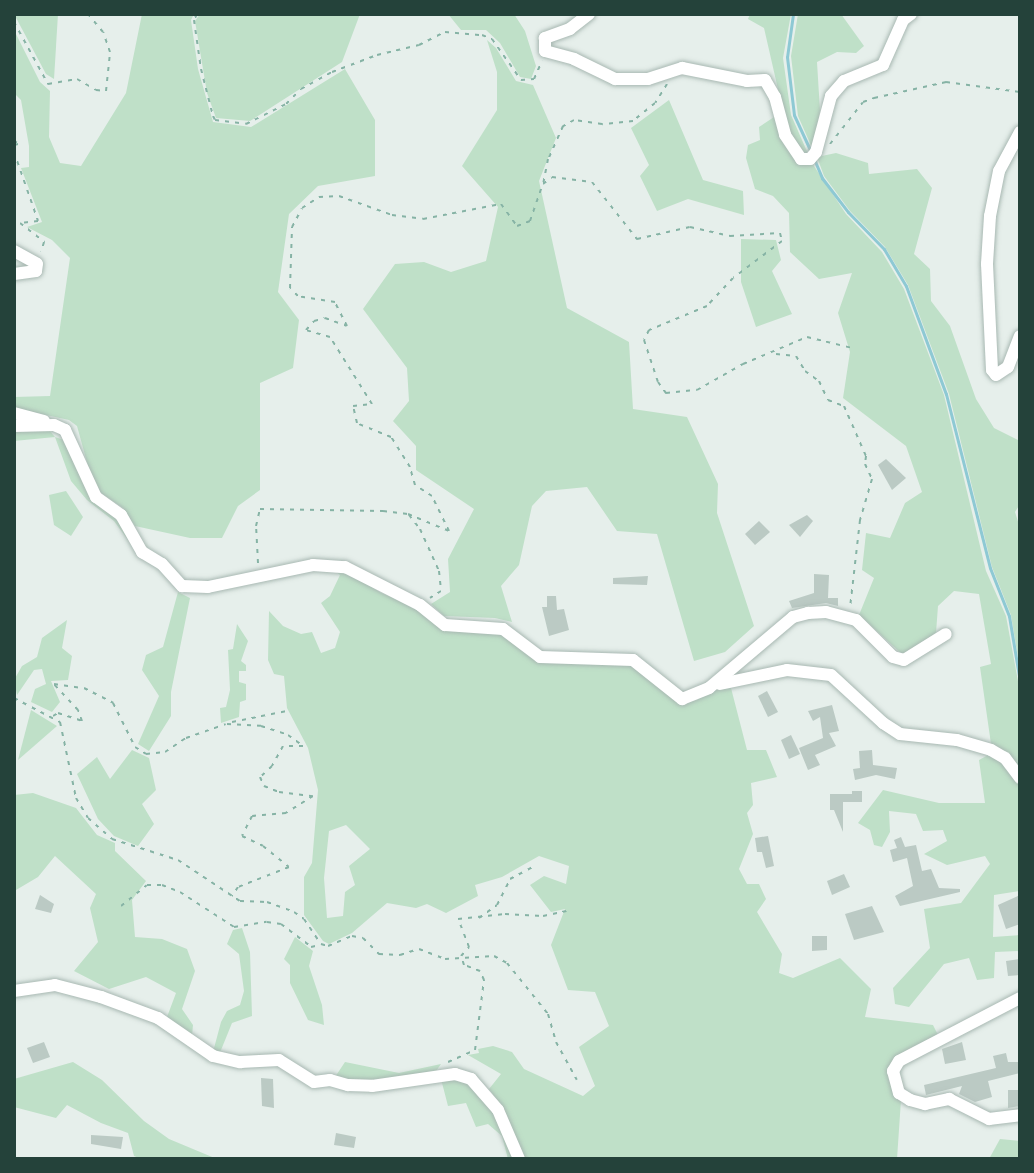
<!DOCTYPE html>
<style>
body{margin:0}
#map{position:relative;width:1034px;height:1173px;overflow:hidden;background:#e6efeb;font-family:Karla,sans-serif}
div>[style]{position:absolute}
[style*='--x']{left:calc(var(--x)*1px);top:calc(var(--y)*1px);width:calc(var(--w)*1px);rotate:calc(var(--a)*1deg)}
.green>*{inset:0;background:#bfe0c8}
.stream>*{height:3px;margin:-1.5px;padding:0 1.5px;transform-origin:1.5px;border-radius:1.5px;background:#8ec9d4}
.building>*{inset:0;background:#bbcac4}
.path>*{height:2px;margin-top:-1px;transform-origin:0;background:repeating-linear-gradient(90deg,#86b3a5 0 4px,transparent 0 10px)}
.roads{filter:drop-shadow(0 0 2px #a8b8b2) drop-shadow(0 0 2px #a8b8b2)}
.minor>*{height:12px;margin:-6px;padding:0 6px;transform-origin:6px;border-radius:6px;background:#fff}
span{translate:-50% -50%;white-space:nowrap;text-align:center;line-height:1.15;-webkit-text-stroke:8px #f7fbf9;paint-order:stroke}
.frame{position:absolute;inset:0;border:16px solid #24423a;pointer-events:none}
</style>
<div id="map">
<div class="green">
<i style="clip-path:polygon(14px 14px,58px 14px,54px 79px,46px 74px)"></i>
<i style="clip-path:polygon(142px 14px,194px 14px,191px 20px,198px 69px,213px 122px,251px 127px,345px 69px,375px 120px,375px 176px,318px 186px,289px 214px,278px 292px,299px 320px,293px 368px,260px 383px,260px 490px,238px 506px,222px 538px,190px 538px,135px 526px,123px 508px,101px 493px,91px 477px,77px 426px,69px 420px,14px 408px,14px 397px,50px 396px,70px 258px,52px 240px,27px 227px,42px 222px,21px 168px,29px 167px,29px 146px,21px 100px,14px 93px,14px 30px,40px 82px,50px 91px,49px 137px,60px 163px,81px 166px,126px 93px)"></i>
<i style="clip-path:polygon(200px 14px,360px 14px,342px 62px,250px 121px,216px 118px,207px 93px,195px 21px)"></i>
<i style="clip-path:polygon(448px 14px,514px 14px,525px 31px,536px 66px,531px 79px,520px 77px,500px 43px,486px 30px,461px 30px)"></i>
<i style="clip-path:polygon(750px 14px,791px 14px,783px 58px,791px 115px,809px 156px,802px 156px,788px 133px,764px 28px,748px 19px)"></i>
<i style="clip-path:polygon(798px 14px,841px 14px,864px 46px,856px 53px,837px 52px,817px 62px,820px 111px,813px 150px,798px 116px,791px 56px)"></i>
<i style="clip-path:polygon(487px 40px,496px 48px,516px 81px,533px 85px,556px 138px,539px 181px,567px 308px,629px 342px,633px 409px,687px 417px,718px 484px,717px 513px,754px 626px,725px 652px,694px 661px,657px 534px,617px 531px,587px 487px,546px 491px,532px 506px,519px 565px,501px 586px,512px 622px,495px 618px,444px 616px,431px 604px,450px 592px,448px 559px,474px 509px,416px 470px,416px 446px,393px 421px,409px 401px,407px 368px,363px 309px,395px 264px,424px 262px,451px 272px,486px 261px,498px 207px,462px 166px,497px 110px,497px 72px)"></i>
<i style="clip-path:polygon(669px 100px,703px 180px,743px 191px,744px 215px,688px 199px,657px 211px,640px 176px,649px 165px,631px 128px)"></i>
<i style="clip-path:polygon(777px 115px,782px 136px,812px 163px,846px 214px,882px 252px,904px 289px,944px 395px,986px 571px,1006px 616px,1020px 692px,1020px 769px,991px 744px,980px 667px,991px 664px,979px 594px,954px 591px,938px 606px,936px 633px,903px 655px,859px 615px,874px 578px,862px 570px,866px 533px,890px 538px,905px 503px,922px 492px,906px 446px,843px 398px,850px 352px,838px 313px,852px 273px,819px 279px,790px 252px,789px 213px,773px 196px,755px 189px,746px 158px,748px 145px,760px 140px,759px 127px)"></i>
<i style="clip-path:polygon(836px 153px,868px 163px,869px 174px,917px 169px,932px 188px,914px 254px,930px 269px,931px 301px,950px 326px,976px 399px,994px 428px,1020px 441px,1020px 504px,1015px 512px,1020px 528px,1020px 670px,1011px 615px,992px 567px,949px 394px,908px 285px,885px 247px,850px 211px,824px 176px,817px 157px)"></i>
<i style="clip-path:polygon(741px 239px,776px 240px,781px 260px,772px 271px,792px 314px,756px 327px,741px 282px)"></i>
<i style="clip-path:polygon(49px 430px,55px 437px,67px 441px,78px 468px,113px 511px,139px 555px,114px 521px,87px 500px,71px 481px,55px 437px,14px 441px,14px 432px)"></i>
<i style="clip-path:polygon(66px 491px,83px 517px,71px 536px,54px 525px,49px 495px)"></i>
<i style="clip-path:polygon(evenodd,331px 568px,347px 571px,381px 593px,419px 608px,431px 619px,502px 633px,541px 659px,633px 663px,683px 703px,697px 700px,710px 690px,731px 688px,747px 750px,766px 750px,777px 777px,751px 783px,753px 805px,747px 813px,753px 834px,739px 869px,747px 884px,759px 884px,766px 899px,757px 912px,782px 954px,779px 973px,793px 978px,840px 958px,871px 989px,865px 1017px,933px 1025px,939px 1037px,895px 1061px,901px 1100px,897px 1159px,523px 1159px,503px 1108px,489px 1089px,501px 1074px,468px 1055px,479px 1053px,478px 1049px,493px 1046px,512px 1052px,524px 1069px,583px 1096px,595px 1086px,579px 1047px,609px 1026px,595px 992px,568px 990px,551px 945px,565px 909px,551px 912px,530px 885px,544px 876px,566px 884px,569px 866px,539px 856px,502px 877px,475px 885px,478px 896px,446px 913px,427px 904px,416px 908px,387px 903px,352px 933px,329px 944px,323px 941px,304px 915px,304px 877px,312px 863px,318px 790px,308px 748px,287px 708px,284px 676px,274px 674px,268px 660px,269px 611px,283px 626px,301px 634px,312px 632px,321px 653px,335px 648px,340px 632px,321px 603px,330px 596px,340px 575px,331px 568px,346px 825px,370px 849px,349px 866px,355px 885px,345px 892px,343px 916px,327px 918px,324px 878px,329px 831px,346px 825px)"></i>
<i style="clip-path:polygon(178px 592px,190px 598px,171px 692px,171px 716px,149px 751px,138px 744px,159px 696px,142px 670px,146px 655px,163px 647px)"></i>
<i style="clip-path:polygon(67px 620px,62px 648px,72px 656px,68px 680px,51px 681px,60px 702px,52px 712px,31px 702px,35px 689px,46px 684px,42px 669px,34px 670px,17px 695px,14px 680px,22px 666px,37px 657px,42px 638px)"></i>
<i style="clip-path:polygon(237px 624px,248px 641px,241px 661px,246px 665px,246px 671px,239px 671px,239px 682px,246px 684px,246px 700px,240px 702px,239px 717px,221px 723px,220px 708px,226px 707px,230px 690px,228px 650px,233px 649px)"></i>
<i style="clip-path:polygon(31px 710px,57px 726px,18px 760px)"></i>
<i style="clip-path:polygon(132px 750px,149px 758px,156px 790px,142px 804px,154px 824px,138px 846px,114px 836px,98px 819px,77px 774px,97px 757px,110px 779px)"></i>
<i style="clip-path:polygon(992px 753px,1004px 761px,1020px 783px,1020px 891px,994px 895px,993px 937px,1020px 935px,1020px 951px,995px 952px,994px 978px,977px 980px,969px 958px,944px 964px,909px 1007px,895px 1004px,893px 988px,930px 948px,924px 909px,961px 903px,990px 864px,985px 856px,947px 865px,924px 854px,947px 841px,943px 830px,923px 831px,916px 814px,889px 811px,890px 832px,882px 847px,874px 845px,870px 830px,858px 823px,883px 790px,939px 803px,985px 803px,979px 760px)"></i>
<i style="clip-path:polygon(33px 793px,76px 808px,97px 835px,115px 843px,115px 851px,146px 881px,132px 900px,135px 937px,162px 939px,187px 949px,195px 971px,182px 1009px,193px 1025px,192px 1035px,167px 1017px,176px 993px,146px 977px,109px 989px,74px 971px,98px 942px,90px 908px,96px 894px,55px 856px,38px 877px,16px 890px,14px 795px)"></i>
<i style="clip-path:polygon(242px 928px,250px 952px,252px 1016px,232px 1023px,219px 1055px,213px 1052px,221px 1022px,227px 1011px,240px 1005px,244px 991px,239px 954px,227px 944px,233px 930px)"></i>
<i style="clip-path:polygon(295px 937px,313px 951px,309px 966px,322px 1005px,324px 1025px,308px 1020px,290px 983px,290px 965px,284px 959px)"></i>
<i style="clip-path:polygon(73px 1062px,102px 1080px,144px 1121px,169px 1139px,217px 1159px,141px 1159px,134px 1156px,128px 1133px,101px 1123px,67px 1105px,56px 1118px,14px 1107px,14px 1079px)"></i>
<i style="clip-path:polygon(345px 1062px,399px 1073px,441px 1064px,434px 1074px,370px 1083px,335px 1077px)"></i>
<i style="clip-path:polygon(456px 1078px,469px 1082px,496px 1115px,516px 1159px,508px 1159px,502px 1136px,488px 1124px,476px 1127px,466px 1103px,448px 1106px,441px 1079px)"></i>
<i style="clip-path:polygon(1000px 1139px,1020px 1141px,1020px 1159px,989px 1159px)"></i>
</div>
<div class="stream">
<i style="--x:793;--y:14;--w:43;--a:97.9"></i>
<i style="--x:787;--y:57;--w:58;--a:83.1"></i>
<i style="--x:794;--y:115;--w:41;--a:65.3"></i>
<i style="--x:814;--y:159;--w:21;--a:67"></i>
<i style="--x:822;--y:178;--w:43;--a:52.6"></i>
<i style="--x:848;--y:212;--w:52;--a:45.8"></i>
<i style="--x:884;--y:249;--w:43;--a:59.3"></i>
<i style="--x:906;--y:286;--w:115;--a:69.7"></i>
<i style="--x:946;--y:394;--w:179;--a:75.8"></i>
<i style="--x:990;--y:568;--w:52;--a:68.4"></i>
<i style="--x:1009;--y:616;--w:67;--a:80.5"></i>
</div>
<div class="building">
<i style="clip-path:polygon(886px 459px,906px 478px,892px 490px,878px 465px)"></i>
<i style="clip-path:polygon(807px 515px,813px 521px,800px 537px,789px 525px)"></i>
<i style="clip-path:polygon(759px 521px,770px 532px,755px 545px,745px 534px)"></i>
<i style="clip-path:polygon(814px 574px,829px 575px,828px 598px,838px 598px,838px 606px,826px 603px,792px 608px,789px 601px,814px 593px)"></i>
<i style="clip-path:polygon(648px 576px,647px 585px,613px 584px,613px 578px)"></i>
<i style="clip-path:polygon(547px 596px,556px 596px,557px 610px,564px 609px,569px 630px,549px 636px,542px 607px,547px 607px)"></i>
<i style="clip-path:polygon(767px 691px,778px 712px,768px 717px,758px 696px)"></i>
<i style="clip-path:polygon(832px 705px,839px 731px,829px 733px,836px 746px,815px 755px,820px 765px,808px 770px,799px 748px,823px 738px,820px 717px,813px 721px,808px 711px)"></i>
<i style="clip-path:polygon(791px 735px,800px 754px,789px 759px,781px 740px)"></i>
<i style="clip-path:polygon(872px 750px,873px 765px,897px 768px,895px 779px,876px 775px,855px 780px,853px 769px,860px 768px,859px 751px)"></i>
<i style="clip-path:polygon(852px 791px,862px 791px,862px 802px,843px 802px,843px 832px,834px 810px,830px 810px,830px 794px,852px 794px)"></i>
<i style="clip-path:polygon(768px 836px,774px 866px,766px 868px,762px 852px,757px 852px,755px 838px)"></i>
<i style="clip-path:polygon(901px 837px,905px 847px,916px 845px,922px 871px,931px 869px,939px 888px,960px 889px,960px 892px,900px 906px,895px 896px,913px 886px,907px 858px,893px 862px,890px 850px,897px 848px,894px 840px)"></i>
<i style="clip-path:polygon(844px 874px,850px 887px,832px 895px,827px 881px)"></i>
<i style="clip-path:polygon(40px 895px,54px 904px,51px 913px,35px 909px)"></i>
<i style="clip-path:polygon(1020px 895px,1020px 924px,1006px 929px,998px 905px)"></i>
<i style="clip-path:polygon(872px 906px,884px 932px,854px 940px,845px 914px)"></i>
<i style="clip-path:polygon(812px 936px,827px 936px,827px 950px,812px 951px)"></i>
<i style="clip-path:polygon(1020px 959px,1020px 975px,1008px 976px,1006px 961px)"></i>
<i style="clip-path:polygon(44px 1042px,50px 1057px,33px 1063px,27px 1048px)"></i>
<i style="clip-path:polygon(962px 1042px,966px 1060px,945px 1064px,942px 1049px)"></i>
<i style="clip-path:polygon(1006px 1053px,1008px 1062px,1020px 1062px,1020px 1073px,988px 1081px,992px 1097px,975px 1102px,959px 1094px,962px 1086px,926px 1095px,924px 1085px,996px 1068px,993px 1056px)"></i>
<i style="clip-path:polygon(261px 1078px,273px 1079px,274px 1108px,262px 1106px)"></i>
<i style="clip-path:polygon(1008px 1090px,1020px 1090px,1020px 1106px,1008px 1108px)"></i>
<i style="clip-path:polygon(336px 1133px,356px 1137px,354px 1148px,334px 1145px)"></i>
<i style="clip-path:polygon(91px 1135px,123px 1137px,121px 1149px,91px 1144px)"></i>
</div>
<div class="path">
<i style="--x:197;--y:14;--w:7;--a:117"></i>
<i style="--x:194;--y:20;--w:49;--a:81.9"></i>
<i style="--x:201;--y:69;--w:49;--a:75.7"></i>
<i style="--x:213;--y:116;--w:4;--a:63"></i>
<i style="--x:215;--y:120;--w:31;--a:7"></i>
<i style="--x:246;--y:124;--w:45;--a:-26.6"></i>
<i style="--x:286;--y:104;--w:21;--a:-45"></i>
<i style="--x:301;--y:89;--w:35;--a:-29"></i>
<i style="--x:332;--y:72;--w:48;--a:-20.7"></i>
<i style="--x:377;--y:55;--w:43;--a:-13.4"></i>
<i style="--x:419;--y:45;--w:29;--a:-27"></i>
<i style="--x:445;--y:32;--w:37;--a:5"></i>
<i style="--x:482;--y:35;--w:11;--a:22"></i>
<i style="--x:492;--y:39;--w:50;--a:54.7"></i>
<i style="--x:521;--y:80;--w:13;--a:-4"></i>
<i style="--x:534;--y:79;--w:20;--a:-66"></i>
<i style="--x:14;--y:22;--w:71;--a:61.3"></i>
<i style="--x:48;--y:84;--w:29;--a:-10"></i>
<i style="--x:77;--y:79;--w:22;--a:30"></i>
<i style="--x:96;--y:90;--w:10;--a:6"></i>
<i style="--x:106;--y:91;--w:39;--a:-84"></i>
<i style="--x:110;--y:52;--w:21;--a:-109"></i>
<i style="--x:103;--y:32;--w:23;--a:-130"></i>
<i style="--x:667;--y:84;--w:22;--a:122"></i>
<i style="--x:655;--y:103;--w:28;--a:141"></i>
<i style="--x:633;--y:121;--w:31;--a:174"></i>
<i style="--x:602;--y:124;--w:28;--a:-172"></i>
<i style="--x:574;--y:120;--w:13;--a:151"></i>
<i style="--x:563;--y:126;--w:36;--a:114"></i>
<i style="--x:548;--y:159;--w:25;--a:101"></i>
<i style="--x:543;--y:184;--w:11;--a:-38"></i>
<i style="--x:552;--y:177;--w:40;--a:7.1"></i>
<i style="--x:592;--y:182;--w:73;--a:51.7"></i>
<i style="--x:637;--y:239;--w:54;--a:-12.8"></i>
<i style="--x:690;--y:227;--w:41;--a:12.7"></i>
<i style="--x:730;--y:236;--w:50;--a:-3.4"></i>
<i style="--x:780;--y:233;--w:8;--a:76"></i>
<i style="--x:782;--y:241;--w:61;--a:142.9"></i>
<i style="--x:733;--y:278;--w:38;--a:133"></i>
<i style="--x:707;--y:306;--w:63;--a:157.5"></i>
<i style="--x:649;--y:330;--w:11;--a:117"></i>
<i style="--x:644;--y:340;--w:44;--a:71.6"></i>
<i style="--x:658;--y:382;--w:14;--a:54"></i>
<i style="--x:666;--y:393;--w:31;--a:-6"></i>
<i style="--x:697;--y:390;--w:53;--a:-29.5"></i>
<i style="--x:743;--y:364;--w:69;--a:-22.9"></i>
<i style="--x:807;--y:337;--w:46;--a:13.7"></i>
<i style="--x:14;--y:123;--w:3;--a:90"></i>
<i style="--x:14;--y:140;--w:6;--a:45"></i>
<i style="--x:18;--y:144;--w:4;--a:166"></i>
<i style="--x:830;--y:144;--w:53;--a:-51.8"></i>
<i style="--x:863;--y:102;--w:12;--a:-20"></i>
<i style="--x:874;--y:98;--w:74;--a:-12.5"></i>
<i style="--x:946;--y:82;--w:75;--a:7.7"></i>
<i style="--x:14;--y:152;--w:73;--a:70.8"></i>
<i style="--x:38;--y:221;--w:18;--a:174"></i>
<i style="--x:20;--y:223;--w:31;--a:38"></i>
<i style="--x:44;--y:242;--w:10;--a:107"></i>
<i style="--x:776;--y:354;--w:20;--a:6"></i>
<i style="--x:796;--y:356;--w:17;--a:59"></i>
<i style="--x:805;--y:371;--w:17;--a:36"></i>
<i style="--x:819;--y:381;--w:21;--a:65"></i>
<i style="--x:828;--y:400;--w:17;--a:21"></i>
<i style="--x:844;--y:406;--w:55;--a:66.3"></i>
<i style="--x:866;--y:456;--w:8;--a:97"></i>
<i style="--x:865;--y:464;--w:17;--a:65"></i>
<i style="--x:872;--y:479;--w:43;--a:106.3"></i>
<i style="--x:860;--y:520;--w:89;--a:96.5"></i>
<i style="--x:409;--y:515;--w:18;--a:52"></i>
<i style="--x:420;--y:529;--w:46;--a:65.7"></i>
<i style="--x:439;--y:571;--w:20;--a:84"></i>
<i style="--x:441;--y:591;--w:13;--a:148"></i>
<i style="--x:258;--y:563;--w:37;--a:-93"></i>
<i style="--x:256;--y:526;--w:17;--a:-77"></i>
<i style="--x:260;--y:509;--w:123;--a:0.9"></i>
<i style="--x:383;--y:511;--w:25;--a:7"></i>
<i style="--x:408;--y:514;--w:44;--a:22.5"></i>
<i style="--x:449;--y:531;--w:39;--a:-116"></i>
<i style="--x:432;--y:496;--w:20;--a:-147"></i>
<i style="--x:415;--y:485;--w:19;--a:-106"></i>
<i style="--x:410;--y:467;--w:36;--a:-122"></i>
<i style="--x:391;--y:437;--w:37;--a:-158"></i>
<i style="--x:357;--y:423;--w:17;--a:-103"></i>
<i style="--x:353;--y:406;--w:19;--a:-6"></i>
<i style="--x:372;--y:404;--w:79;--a:-122.1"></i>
<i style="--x:330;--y:337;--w:25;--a:-164"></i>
<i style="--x:306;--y:330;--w:12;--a:-48"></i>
<i style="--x:314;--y:321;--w:11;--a:-15"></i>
<i style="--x:325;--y:318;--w:23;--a:20"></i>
<i style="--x:347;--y:326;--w:27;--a:-117"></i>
<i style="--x:335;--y:302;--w:37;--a:-171"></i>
<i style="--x:298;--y:296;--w:11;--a:-135"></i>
<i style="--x:290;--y:288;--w:61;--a:-88.1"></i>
<i style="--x:292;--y:227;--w:21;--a:-62"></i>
<i style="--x:302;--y:208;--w:20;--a:-33"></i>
<i style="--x:319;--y:197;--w:20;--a:-3"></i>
<i style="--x:339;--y:196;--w:56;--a:19.7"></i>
<i style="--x:392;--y:215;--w:31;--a:7"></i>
<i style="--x:423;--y:219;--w:79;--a:-10.9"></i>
<i style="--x:501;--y:204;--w:27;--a:54"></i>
<i style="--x:517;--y:226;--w:14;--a:-21"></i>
<i style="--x:530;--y:221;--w:39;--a:-71"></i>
<i style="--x:14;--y:698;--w:52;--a:27.6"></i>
<i style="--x:60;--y:722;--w:78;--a:78.1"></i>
<i style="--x:76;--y:798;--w:23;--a:59"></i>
<i style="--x:88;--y:818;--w:32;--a:41"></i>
<i style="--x:112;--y:839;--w:69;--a:17.7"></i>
<i style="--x:178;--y:860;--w:74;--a:33.5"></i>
<i style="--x:240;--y:901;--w:27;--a:2"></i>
<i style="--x:267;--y:902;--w:29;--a:20"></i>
<i style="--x:294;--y:912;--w:12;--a:35"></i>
<i style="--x:304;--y:919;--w:30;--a:56"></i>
<i style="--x:321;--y:944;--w:7;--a:16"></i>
<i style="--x:328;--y:946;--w:26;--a:-23"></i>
<i style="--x:352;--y:936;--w:11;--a:10"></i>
<i style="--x:363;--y:938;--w:23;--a:45"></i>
<i style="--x:379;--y:954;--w:21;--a:3"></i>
<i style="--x:400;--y:955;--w:20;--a:-18"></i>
<i style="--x:419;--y:949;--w:28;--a:21"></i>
<i style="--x:445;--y:959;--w:49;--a:-3.5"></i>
<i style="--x:494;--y:956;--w:15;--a:28"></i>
<i style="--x:507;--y:963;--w:65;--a:51.2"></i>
<i style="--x:548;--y:1014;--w:29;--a:74"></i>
<i style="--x:556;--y:1042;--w:43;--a:61.1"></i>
<i style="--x:53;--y:716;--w:6;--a:-31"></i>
<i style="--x:58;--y:713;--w:25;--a:18"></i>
<i style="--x:82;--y:721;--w:12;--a:-110"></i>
<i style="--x:78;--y:710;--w:35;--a:-133"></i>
<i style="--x:54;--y:684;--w:30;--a:8"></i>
<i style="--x:84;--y:688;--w:33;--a:27"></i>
<i style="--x:113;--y:703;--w:49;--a:63.4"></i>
<i style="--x:135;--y:747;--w:13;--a:32"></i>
<i style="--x:146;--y:754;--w:19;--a:-6"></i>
<i style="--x:165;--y:752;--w:25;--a:-34"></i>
<i style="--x:186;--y:738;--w:42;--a:-19.3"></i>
<i style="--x:232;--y:722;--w:56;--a:-11.3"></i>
<i style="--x:227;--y:724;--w:34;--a:3"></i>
<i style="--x:261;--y:726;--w:28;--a:18"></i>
<i style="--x:288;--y:735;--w:19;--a:36"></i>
<i style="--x:303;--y:746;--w:20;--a:180"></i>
<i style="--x:283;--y:746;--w:23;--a:119"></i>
<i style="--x:272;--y:766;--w:16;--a:137"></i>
<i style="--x:260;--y:777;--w:10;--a:66"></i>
<i style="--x:264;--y:786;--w:16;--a:22"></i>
<i style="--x:279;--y:792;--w:34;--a:7"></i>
<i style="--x:313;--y:796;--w:32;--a:148"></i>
<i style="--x:286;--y:813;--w:34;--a:175"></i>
<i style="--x:252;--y:816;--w:22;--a:117"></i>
<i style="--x:242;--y:836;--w:23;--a:25"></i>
<i style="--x:263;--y:846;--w:33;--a:39"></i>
<i style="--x:289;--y:867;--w:55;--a:158.6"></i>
<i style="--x:238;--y:887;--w:11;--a:124"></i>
<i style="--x:121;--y:906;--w:33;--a:-39"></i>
<i style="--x:147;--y:885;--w:15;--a:0"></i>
<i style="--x:162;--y:885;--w:19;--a:21"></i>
<i style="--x:180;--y:892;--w:64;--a:32.9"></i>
<i style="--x:234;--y:927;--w:33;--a:-9"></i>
<i style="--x:267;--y:922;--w:14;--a:8"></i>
<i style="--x:281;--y:924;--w:38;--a:37"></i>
<i style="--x:311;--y:947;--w:9;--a:-13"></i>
<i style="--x:479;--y:918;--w:22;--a:-36"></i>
<i style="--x:497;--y:905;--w:29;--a:-63"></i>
<i style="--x:510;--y:879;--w:27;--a:-28"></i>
<i style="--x:448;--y:1062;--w:30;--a:-24"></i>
<i style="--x:475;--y:1050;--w:71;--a:-82.7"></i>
<i style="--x:484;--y:980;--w:10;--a:-114"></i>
<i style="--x:480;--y:971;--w:17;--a:-159"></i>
<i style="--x:464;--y:965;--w:9;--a:-108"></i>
<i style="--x:461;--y:956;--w:12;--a:-48"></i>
<i style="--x:469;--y:947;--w:30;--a:-111"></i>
<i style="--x:458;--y:919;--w:47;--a:-6.1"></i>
<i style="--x:505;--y:914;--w:38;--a:3"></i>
<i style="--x:543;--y:916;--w:24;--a:-12"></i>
</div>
<div class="roads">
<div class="minor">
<i style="--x:589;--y:14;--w:24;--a:142"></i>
<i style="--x:570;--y:29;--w:27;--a:160"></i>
<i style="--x:545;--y:38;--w:13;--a:90"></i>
<i style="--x:545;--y:51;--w:30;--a:15"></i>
<i style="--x:574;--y:59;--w:46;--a:26"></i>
<i style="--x:615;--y:79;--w:33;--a:0"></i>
<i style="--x:648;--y:79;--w:36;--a:-18"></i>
<i style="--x:682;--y:68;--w:66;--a:11.3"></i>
<i style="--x:747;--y:81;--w:18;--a:-3"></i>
<i style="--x:765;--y:80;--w:20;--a:60"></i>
<i style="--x:775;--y:97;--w:39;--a:75"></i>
<i style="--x:785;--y:135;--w:29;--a:56"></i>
<i style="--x:801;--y:159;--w:9;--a:0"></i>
<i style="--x:810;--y:159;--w:9;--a:-49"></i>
<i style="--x:816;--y:152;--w:58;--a:-75"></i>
<i style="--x:831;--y:96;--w:20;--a:-49"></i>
<i style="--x:844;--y:81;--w:42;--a:-22.3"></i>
<i style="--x:883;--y:65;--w:49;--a:-66"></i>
<i style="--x:903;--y:20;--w:10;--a:-37"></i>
<i style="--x:1020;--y:132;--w:44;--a:118.3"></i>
<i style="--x:999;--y:171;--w:46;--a:101.3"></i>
<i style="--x:990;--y:216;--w:48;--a:93.6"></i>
<i style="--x:987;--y:264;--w:106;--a:87.3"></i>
<i style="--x:992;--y:370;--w:6;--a:51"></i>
<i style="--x:996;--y:375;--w:14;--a:-34"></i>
<i style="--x:1008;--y:367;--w:33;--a:-69"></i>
<i style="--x:14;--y:251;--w:26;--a:29"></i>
<i style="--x:37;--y:264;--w:7;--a:98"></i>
<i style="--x:36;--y:271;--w:22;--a:172"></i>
<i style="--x:14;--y:413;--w:31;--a:15"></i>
<i style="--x:14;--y:426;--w:40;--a:-1.4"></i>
<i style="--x:54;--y:425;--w:12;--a:24"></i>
<i style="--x:65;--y:430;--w:74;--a:65.2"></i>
<i style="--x:96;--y:497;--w:31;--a:36"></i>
<i style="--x:121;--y:515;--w:43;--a:60.4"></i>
<i style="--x:142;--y:552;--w:23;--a:31"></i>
<i style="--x:162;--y:564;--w:30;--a:48"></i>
<i style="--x:182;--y:586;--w:26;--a:2"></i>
<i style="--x:208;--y:587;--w:107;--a:-11.8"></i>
<i style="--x:313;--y:565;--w:32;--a:4"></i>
<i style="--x:345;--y:567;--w:84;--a:26.9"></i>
<i style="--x:420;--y:605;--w:32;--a:39"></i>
<i style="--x:445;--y:625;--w:58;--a:3.9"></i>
<i style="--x:503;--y:629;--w:46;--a:37.1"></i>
<i style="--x:540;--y:657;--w:93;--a:1.8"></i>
<i style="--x:633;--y:660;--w:63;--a:38.5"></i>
<i style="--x:682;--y:699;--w:29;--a:-22"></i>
<i style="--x:709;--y:688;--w:110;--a:-40.2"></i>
<i style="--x:793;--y:617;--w:16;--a:-15"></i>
<i style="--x:808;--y:613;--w:18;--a:-3"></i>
<i style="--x:826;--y:612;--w:31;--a:15"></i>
<i style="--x:856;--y:620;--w:52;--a:45"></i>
<i style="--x:893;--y:657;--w:11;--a:15"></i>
<i style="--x:904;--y:660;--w:49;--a:-31.8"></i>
<i style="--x:720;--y:684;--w:68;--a:-11.8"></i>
<i style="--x:787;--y:670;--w:44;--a:6.5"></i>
<i style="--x:831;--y:675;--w:71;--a:42.7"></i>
<i style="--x:883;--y:723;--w:20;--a:33"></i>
<i style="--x:900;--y:734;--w:57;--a:6"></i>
<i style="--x:957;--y:740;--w:35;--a:16"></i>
<i style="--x:991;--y:750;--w:16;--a:30"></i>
<i style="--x:1005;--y:758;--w:25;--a:53"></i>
<i style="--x:14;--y:991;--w:41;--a:-8.3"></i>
<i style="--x:55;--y:985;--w:48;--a:14.6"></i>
<i style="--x:101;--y:997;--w:61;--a:20.2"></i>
<i style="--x:158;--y:1018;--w:67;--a:34.6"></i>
<i style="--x:213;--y:1056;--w:28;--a:13"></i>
<i style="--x:240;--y:1062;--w:39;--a:-3"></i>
<i style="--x:279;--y:1060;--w:41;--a:32.2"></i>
<i style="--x:314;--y:1082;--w:16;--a:-7"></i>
<i style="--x:330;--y:1080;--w:19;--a:16"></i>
<i style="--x:348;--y:1085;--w:24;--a:2"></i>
<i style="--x:372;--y:1086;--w:84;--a:-8.2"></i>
<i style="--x:455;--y:1074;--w:17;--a:17"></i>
<i style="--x:471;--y:1079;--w:41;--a:48.9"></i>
<i style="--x:498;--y:1110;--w:53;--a:66.8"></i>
<i style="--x:1020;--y:998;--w:136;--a:152.5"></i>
<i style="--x:899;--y:1061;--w:12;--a:121"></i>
<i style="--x:893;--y:1071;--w:23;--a:75"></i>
<i style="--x:899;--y:1093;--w:13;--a:32"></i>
<i style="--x:910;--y:1100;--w:16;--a:15"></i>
<i style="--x:925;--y:1104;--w:25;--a:-12"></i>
<i style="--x:949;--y:1099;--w:45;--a:26.6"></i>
<i style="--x:989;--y:1119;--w:31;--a:-7"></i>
</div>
</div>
<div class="frame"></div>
</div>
